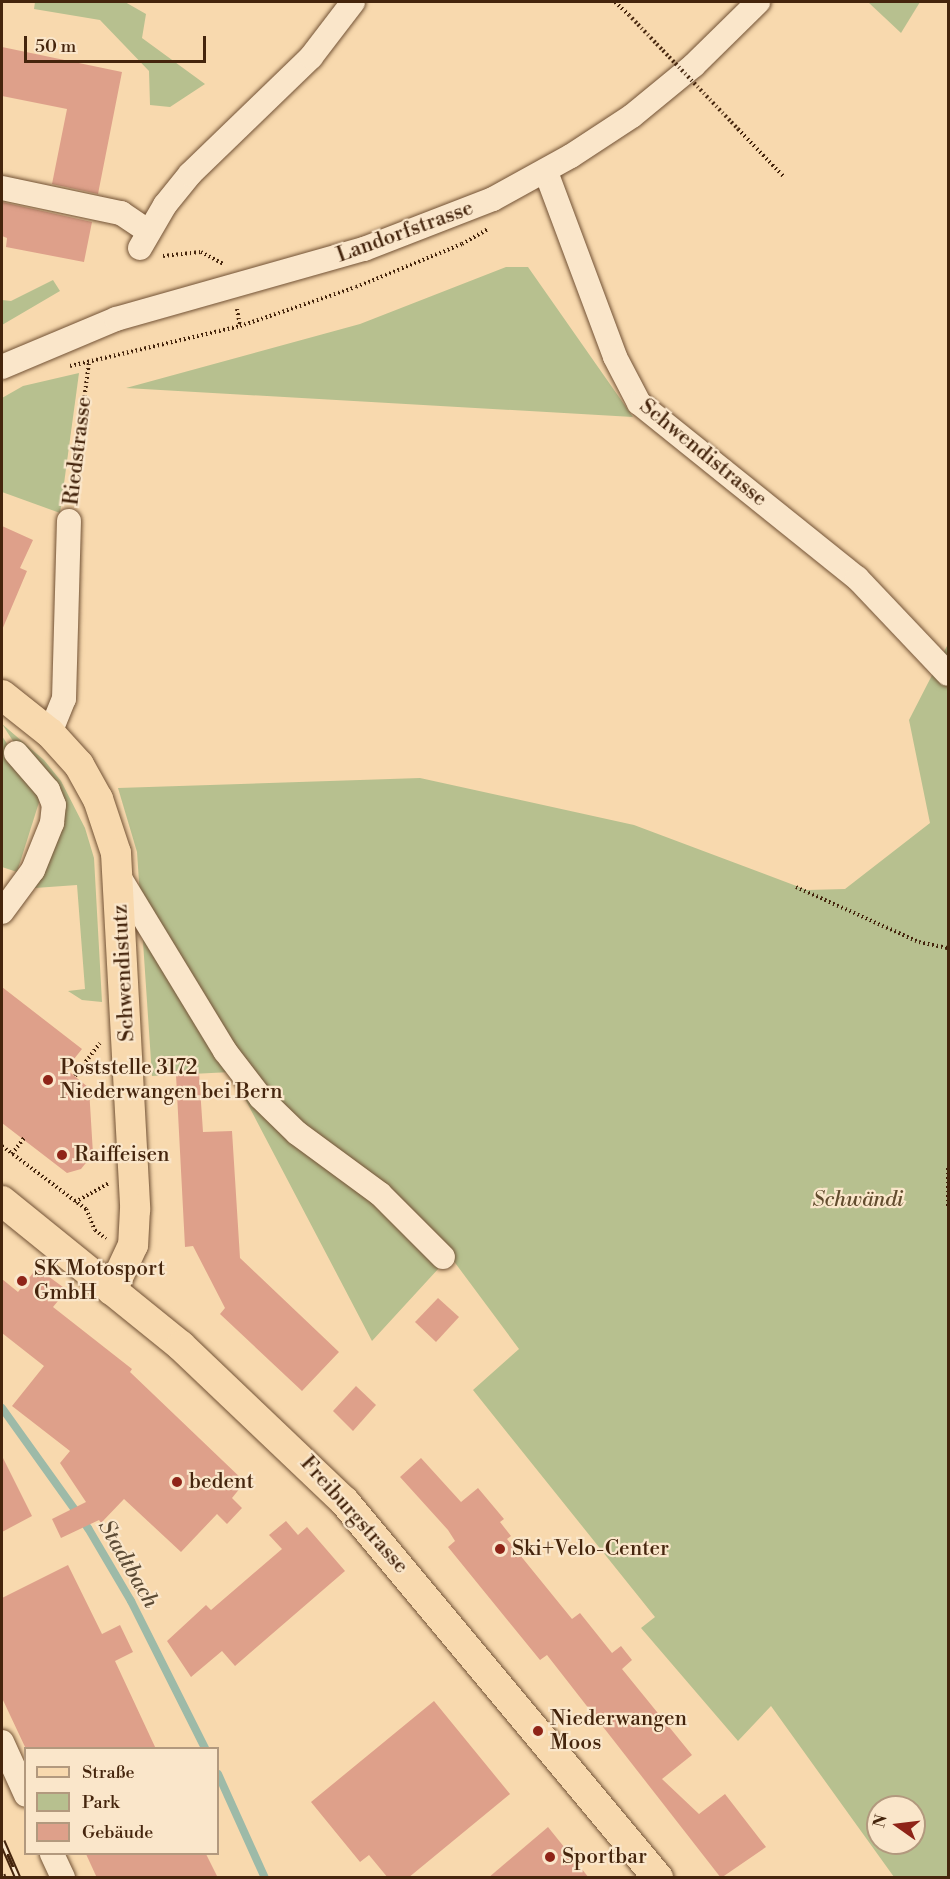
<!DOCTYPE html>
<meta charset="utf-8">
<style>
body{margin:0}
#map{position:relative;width:950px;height:1879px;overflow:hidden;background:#f8d9ae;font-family:"Libre Bodoni",serif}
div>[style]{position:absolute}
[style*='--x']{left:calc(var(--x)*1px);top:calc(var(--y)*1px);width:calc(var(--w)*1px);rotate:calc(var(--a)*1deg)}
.green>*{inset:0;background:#b7c08f}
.stream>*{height:8px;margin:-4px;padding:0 4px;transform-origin:4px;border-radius:4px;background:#9dbaa8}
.building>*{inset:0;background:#dea08a}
.path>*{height:4px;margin-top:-2px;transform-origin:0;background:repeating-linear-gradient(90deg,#45250d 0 1.5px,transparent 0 4.5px)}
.roads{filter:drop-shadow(0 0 2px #725235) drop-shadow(0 0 2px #725235)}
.minor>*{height:24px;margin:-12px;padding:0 12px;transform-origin:12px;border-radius:12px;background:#fae6ca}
.major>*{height:30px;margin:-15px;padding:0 15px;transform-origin:15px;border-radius:15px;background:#f8d9ae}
.rail>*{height:7px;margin-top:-3.5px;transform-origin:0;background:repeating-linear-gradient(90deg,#fae6ca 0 14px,#45250d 0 28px);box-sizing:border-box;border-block:2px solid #45250d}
.path-bridge>*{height:4px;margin-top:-2px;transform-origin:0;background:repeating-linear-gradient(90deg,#45250d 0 1.5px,transparent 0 4.5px)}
.dots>*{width:16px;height:16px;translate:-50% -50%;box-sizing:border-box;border:3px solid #fae6ca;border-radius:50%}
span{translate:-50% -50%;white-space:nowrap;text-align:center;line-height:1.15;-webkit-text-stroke:4.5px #fae6ca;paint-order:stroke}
.street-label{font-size:21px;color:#45250d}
.poi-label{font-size:21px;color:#45250d}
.left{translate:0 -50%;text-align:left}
.park-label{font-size:21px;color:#624c2e;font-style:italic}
.water-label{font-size:22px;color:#5b4a34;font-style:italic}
.frame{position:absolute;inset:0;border:3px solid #45250d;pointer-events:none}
.legend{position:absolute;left:24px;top:1747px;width:195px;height:108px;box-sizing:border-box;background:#fae6ca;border:2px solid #b2997e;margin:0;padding:8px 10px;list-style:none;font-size:18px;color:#45250d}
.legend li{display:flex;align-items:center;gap:12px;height:30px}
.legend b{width:30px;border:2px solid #b2997e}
.north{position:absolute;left:866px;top:1795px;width:60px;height:60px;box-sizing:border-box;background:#fae6ca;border:2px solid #b2997e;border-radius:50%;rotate:284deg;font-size:16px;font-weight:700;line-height:24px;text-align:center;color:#45250d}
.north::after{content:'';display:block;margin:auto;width:21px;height:27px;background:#8f2418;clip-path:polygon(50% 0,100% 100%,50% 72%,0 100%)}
.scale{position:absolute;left:24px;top:36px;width:182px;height:27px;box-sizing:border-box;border:3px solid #45250d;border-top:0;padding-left:8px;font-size:18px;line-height:21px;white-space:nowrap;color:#45250d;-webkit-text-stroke:4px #fae6ca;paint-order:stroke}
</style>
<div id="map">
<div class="green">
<i style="clip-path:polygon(35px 2px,125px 2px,146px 14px,142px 38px,205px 84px,170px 107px,150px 105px,149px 71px,100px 20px,34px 9px)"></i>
<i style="clip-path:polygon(868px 2px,920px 2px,901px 33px)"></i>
<i style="clip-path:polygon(506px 267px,528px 267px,633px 417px,126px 388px,360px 324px)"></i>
<i style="clip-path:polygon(53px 280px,60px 291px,2px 325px,2px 300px,11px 301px)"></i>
<i style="clip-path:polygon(79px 373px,60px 513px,2px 492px,2px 398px,23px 386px)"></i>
<i style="clip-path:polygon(evenodd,948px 644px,948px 1877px,894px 1877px,771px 1706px,738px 1741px,641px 1628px,655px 1617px,473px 1390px,519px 1349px,450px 1256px,372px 1341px,231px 1072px,152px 1076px,137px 852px,118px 788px,420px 778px,634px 825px,807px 890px,845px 889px,930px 823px,909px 720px,948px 644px,878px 1807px,914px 1807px,914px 1843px,878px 1843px,878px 1807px)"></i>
<i style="clip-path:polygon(2px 724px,44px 760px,61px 781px,85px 828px,94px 858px,102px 1002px,82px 1000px,68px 991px,85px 989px,77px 885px,35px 888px,31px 885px,59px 812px)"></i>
<i style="clip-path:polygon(2px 736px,41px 796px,17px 872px,2px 867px)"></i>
</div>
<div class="stream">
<i style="--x:2;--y:1408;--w:148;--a:54.4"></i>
<i style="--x:88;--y:1528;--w:85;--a:59.5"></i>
<i style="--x:131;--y:1601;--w:165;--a:63.3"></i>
<i style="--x:218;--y:1774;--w:114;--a:65.7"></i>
</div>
<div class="building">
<i style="clip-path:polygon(2px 47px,122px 72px,98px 194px,52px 184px,67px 109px,2px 96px)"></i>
<i style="clip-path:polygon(2px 202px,92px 222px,84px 262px,6px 247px,7px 238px,2px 236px)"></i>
<i style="clip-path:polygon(2px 526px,33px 540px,20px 568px,27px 571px,2px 630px)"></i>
<i style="clip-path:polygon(2px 987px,82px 1049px,66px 1069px,89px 1088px,93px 1154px,81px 1169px,67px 1173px,2px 1123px)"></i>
<i style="clip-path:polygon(199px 1073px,203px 1132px,232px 1131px,240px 1258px,339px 1352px,302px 1391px,220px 1314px,225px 1308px,193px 1246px,185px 1247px,176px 1075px)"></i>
<i style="clip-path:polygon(37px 1268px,67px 1290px,53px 1307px,132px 1369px,130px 1372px,245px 1482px,232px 1498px,242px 1508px,227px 1524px,217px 1514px,181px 1552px,124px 1499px,101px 1523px,99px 1520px,61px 1538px,52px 1519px,86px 1502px,60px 1463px,70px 1451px,12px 1406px,44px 1366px,2px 1333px,2px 1279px,18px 1292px)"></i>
<i style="clip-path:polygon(438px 1298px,459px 1317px,436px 1342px,415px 1322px)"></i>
<i style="clip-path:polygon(356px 1386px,376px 1405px,353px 1431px,333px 1411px)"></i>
<i style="clip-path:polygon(2px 1456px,32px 1516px,2px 1532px)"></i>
<i style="clip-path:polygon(421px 1458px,461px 1502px,478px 1488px,504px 1519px,500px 1522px,511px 1536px,507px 1539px,572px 1619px,580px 1613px,612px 1653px,621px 1646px,632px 1660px,622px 1669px,692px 1755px,662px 1779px,699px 1814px,725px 1794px,766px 1847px,721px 1878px,547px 1655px,540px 1660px,448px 1547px,455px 1541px,448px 1530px,400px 1477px)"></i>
<i style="clip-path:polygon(286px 1521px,298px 1535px,307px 1527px,345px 1571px,235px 1666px,222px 1651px,191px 1677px,167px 1641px,206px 1605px,211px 1610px,282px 1549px,269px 1535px)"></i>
<i style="clip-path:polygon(68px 1565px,102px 1634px,120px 1625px,133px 1652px,115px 1661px,156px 1749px,26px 1749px,2px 1698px,2px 1598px)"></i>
<i style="clip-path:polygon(434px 1701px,510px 1794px,408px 1878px,388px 1878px,369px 1855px,360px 1862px,311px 1802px)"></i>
<i style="clip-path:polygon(548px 1827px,589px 1878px,488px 1878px)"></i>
<i style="clip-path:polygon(86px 1854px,206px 1854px,218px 1878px,97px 1878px)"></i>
</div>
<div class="path">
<i style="--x:615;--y:2;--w:19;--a:43"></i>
<i style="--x:738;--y:129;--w:65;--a:46.2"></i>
<i style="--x:163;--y:256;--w:38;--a:-6"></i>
<i style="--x:201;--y:252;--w:26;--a:28"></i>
<i style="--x:237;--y:309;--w:17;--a:80"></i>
<i style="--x:70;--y:366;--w:175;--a:-13.2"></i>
<i style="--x:240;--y:326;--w:122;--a:-18.6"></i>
<i style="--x:356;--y:287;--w:114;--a:-22.1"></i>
<i style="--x:462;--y:244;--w:30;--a:-30"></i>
<i style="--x:71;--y:499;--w:137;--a:-82.5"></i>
<i style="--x:796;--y:887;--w:135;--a:24.1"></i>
<i style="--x:919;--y:942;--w:30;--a:12"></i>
<i style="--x:75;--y:1076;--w:41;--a:-52.9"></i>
<i style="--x:2;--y:1146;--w:105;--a:36.9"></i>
<i style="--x:86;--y:1209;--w:23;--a:67"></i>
<i style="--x:95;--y:1230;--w:14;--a:39"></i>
<i style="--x:12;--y:1154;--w:20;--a:-53"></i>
<i style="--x:948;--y:1168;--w:38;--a:90"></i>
<i style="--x:75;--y:1202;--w:38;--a:-29"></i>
</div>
<div class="roads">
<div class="minor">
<i style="--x:546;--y:172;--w:197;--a:69.5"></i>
<i style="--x:615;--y:357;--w:52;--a:62.4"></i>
<i style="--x:639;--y:403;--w:280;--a:38.8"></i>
<i style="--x:857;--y:578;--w:132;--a:46.5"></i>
<i style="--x:2;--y:188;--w:122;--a:11.9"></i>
<i style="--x:121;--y:213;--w:32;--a:34"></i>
<i style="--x:140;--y:248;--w:50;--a:-59.8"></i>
<i style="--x:165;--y:205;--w:40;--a:-51"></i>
<i style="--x:190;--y:174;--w:168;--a:-44"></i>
<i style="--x:311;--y:57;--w:69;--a:-52.6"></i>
<i style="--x:2;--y:367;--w:124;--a:-22.8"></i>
<i style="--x:116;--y:319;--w:258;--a:-15.8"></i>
<i style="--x:364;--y:249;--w:138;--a:-21.2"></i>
<i style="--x:493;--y:199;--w:89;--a:-28.9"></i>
<i style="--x:571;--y:156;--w:73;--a:-33.3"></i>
<i style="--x:632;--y:116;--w:80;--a:-39.4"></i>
<i style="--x:694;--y:65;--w:90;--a:-44.5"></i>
<i style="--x:50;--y:733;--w:37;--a:-68"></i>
<i style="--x:64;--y:699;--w:178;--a:-88.4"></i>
<i style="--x:118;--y:875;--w:206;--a:58.7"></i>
<i style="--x:225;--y:1051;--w:59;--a:52.5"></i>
<i style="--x:261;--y:1098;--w:50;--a:44.2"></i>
<i style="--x:297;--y:1133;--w:103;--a:36.3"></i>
<i style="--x:380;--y:1194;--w:89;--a:45"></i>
<i style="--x:2;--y:912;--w:52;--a:-53.6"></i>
<i style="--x:33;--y:870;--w:51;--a:-68"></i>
<i style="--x:52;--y:823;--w:18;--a:-84"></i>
<i style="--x:54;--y:805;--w:16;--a:-112"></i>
<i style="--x:48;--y:790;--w:49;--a:-130.9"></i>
<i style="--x:2;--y:1742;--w:58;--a:65.6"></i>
<i style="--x:52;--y:1854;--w:26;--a:65"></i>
</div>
<div class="major">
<i style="--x:2;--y:695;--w:61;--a:38.4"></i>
<i style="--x:50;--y:733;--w:43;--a:47.8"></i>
<i style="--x:79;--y:765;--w:39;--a:61"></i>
<i style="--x:98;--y:799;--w:57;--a:71.6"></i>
<i style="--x:116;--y:853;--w:357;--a:86.9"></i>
<i style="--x:135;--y:1209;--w:36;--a:93"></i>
<i style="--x:133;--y:1245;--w:50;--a:115"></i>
<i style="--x:2;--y:1201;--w:230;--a:39"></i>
<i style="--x:181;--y:1346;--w:225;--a:43.6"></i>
<i style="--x:344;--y:1501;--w:491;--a:50.2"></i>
</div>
</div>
<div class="rail">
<i style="--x:2;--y:1841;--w:40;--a:66.6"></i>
<i style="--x:2;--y:1874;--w:4;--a:76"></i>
</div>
<div class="path-bridge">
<i style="--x:629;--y:15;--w:158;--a:46.3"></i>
</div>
<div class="dots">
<i style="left:48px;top:1080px;background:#8f2418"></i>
<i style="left:62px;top:1155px;background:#8f2418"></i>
<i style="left:22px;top:1281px;background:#8f2418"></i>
<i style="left:177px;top:1482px;background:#8f2418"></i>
<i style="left:500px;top:1549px;background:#8f2418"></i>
<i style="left:538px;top:1731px;background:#8f2418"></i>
<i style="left:550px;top:1857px;background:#8f2418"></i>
</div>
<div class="street-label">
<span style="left:405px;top:232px;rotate:-20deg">Landorfstrasse</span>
<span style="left:78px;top:451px;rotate:-83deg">Riedstrasse</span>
<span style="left:703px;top:453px;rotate:39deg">Schwendistrasse</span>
<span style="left:124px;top:973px;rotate:-93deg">Schwendistutz</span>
<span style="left:354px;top:1515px;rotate:48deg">Freiburgstrasse</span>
</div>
<div class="poi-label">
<span class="left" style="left:60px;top:1080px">Poststelle 3172<br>Niederwangen bei Bern</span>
<span class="left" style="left:74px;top:1155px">Raiffeisen</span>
<span class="left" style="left:34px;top:1281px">SK Motosport<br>GmbH</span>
<span class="left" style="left:189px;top:1482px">bedent</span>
<span class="left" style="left:512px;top:1549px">Ski+Velo-Center</span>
<span class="left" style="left:550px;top:1731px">Niederwangen<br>Moos</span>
<span class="left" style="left:562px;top:1857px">Sportbar</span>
</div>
<div class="park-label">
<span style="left:858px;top:1200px">Schwändi</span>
</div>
<div class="water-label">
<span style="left:128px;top:1564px;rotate:60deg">Stadtbach</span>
</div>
<div class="frame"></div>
<ul class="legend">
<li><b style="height:8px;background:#f8d9ae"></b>Straße</li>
<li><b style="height:16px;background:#b7c08f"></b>Park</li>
<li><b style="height:16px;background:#dea08a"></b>Gebäude</li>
</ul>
<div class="north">N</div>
<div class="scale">50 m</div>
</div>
